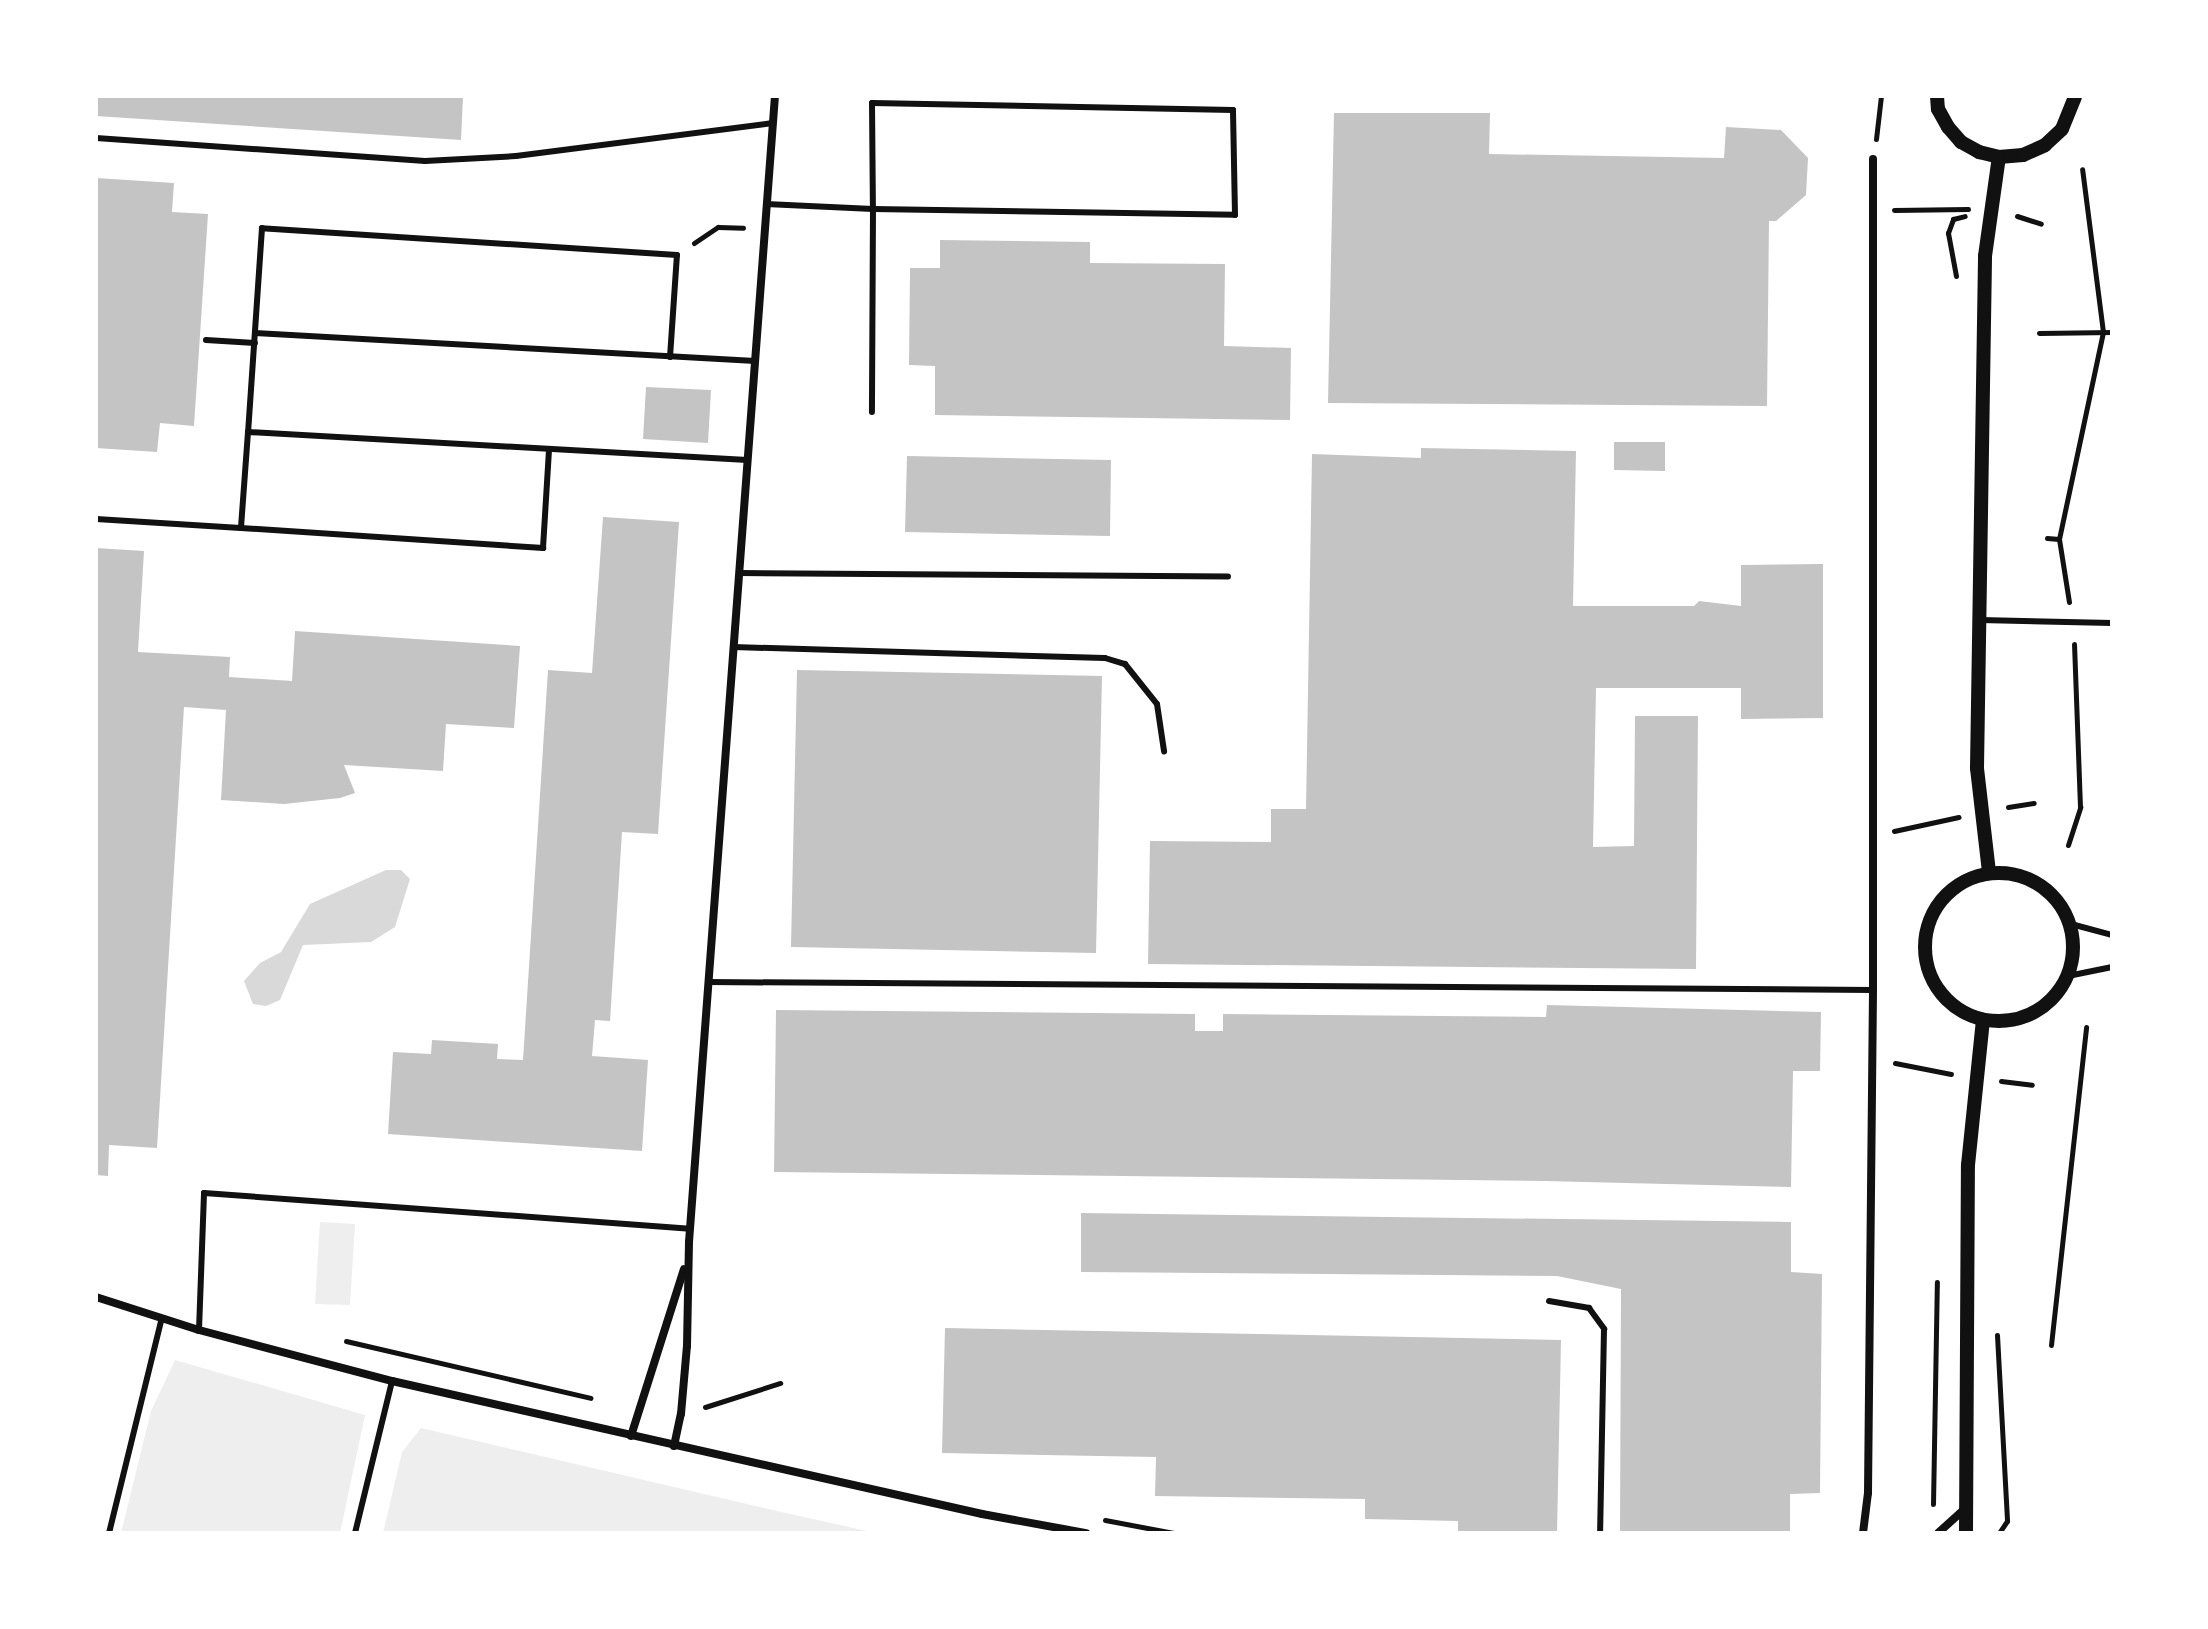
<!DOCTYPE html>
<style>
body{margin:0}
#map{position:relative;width:2208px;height:1629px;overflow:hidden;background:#fff;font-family:"Open Sans",sans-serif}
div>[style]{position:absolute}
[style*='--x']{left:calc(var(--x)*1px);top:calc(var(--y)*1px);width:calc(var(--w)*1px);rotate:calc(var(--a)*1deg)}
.green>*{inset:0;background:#eee}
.water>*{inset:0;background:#d9d9d9}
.building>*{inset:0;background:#c4c4c4}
.path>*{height:5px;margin:-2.5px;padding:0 2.5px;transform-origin:2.5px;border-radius:2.5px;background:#111}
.service>*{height:6px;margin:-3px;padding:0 3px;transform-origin:3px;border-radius:3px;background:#111}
.minor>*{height:8px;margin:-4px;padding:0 4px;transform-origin:4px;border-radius:4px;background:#111}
.tertiary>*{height:14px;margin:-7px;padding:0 7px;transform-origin:7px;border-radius:7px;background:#111}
.tertiary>.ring{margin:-7px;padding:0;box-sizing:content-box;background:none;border:14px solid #111;border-radius:50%}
span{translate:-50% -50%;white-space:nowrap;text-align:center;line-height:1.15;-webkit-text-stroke:7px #fff;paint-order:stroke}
.frame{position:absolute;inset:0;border:98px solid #fff;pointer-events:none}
</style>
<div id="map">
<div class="green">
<i style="clip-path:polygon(320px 1222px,355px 1224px,350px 1305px,315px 1304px)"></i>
<i style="clip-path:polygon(175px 1360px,365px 1415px,340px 1533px,121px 1533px,151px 1411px)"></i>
<i style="clip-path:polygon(421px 1428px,781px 1512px,876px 1533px,383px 1533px,402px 1452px)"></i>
</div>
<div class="water">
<i style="clip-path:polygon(386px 870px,401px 870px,410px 879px,395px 927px,371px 942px,303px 945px,280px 1000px,266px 1006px,253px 1004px,244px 981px,260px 963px,281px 952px,310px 904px)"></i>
</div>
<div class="building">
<i style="clip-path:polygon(96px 96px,463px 96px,461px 140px,96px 116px)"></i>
<i style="clip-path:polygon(1334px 113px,1490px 113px,1489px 154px,1724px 158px,1726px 127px,1781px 130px,1808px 158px,1806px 195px,1776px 221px,1769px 221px,1767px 406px,1328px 403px)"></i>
<i style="clip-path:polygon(96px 178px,174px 183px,172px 212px,208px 214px,194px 426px,160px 423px,157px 452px,96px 448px)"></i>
<i style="clip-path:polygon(940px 240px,1090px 242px,1090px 263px,1225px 264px,1224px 346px,1291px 348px,1290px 420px,935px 415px,935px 366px,909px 365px,910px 268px,940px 268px)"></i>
<i style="clip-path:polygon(646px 387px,711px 390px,708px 443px,643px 439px)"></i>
<i style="clip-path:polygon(1614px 442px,1665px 442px,1665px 471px,1614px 470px)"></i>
<i style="clip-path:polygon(1421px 448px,1576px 451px,1573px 606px,1694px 606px,1699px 601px,1741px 606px,1741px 565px,1823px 564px,1823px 718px,1741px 719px,1741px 688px,1596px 688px,1593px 847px,1634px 846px,1635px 716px,1698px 716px,1696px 969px,1148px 964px,1150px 841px,1271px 842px,1271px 809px,1306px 809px,1312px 454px,1421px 458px)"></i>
<i style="clip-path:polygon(907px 456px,1111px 460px,1110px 536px,905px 532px)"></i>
<i style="clip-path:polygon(603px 517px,679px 522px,658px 834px,622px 832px,610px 1021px,595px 1020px,592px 1056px,648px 1060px,642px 1151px,388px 1134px,393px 1052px,431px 1054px,432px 1040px,498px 1044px,497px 1059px,523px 1060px,548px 670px,592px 673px)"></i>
<i style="clip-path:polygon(96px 548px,144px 551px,138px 652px,230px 657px,229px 677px,292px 681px,295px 631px,520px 646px,514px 728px,446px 724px,443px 771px,344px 765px,355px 793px,340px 798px,284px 804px,221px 800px,226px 710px,184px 707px,157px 1148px,109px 1145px,108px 1176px,96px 1175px)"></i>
<i style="clip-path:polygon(797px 670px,1102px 676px,1096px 953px,791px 947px)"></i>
<i style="clip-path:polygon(1547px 1005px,1821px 1012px,1820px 1071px,1793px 1071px,1791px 1187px,1544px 1181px,774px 1172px,776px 1010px,1195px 1014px,1195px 1031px,1223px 1031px,1223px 1014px,1546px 1017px)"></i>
<i style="clip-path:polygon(1081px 1213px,1791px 1222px,1791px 1272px,1822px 1274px,1820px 1493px,1790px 1494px,1790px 1533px,1620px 1533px,1621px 1289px,1557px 1276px,1081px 1272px)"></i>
<i style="clip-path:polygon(945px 1328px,1561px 1340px,1557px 1533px,1458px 1533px,1458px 1521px,1365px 1519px,1365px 1499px,1155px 1496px,1156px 1457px,942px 1453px)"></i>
</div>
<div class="path">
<i style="--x:1876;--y:139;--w:43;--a:-83.4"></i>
<i style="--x:1894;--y:210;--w:74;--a:-0.8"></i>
<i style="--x:2017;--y:216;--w:25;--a:18"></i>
<i style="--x:694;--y:243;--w:29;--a:-34"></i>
<i style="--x:718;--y:227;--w:25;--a:2"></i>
<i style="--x:1956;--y:276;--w:44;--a:-100.5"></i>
<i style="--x:1948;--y:233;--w:15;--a:-70"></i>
<i style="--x:1953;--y:219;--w:12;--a:-14"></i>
<i style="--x:2039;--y:333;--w:73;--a:-0.8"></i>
<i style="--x:2047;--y:538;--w:12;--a:5"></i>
<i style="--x:2069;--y:602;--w:64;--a:-99"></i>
<i style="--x:2059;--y:539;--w:212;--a:-78"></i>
<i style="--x:2103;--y:332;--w:164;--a:-97.3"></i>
<i style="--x:2008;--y:807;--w:26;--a:-9"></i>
<i style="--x:1894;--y:831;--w:66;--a:-12.2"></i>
<i style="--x:2068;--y:845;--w:40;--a:-72"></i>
<i style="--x:2080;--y:807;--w:163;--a:-92.1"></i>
<i style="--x:1895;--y:1063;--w:57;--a:11.1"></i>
<i style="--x:2001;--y:1081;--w:31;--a:7"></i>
<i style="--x:1997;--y:1335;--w:186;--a:86.9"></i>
<i style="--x:2007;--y:1521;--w:14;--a:124"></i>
<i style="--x:346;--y:1341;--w:251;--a:13.1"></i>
<i style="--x:2051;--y:1345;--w:320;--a:-83.7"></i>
<i style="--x:705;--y:1407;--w:79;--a:-17.7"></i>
<i style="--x:1933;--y:1504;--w:222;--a:-89"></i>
<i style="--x:1105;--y:1520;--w:70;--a:10.7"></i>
</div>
<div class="service">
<i style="--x:96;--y:138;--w:330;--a:4"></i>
<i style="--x:425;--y:161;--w:91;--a:-3.1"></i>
<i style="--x:516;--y:156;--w:259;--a:-7.3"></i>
<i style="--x:766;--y:204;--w:107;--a:2.7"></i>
<i style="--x:873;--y:209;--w:362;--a:0.9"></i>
<i style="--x:1235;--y:215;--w:105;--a:-91.1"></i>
<i style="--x:1233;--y:110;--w:361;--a:-178.9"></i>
<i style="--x:872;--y:103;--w:106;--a:89.5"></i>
<i style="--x:873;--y:209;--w:203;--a:90.3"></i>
<i style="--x:255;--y:333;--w:501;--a:3.21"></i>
<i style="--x:206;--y:340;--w:49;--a:3.5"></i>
<i style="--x:670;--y:357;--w:102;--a:-86.1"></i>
<i style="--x:677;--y:255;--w:416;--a:-176.3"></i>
<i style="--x:262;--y:228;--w:204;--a:93.9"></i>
<i style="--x:248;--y:432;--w:500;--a:3.2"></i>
<i style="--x:248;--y:432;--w:96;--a:94.2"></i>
<i style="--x:241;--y:528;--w:303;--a:3.8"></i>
<i style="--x:543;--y:548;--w:97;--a:-86.5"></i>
<i style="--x:96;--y:519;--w:145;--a:3.6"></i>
<i style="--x:739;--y:573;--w:489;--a:0.4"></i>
<i style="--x:1980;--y:620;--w:132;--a:1.3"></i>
<i style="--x:733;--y:647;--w:372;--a:1.7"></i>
<i style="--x:1105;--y:658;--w:21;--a:17"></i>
<i style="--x:1125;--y:664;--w:51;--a:51.3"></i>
<i style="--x:1157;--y:704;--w:48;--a:81.5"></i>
<i style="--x:2071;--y:924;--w:42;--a:15"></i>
<i style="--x:2068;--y:976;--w:45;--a:-11.6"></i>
<i style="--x:708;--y:982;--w:1165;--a:0.39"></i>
<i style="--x:1549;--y:1301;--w:41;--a:9.9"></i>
<i style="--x:1589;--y:1308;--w:26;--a:54"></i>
<i style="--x:1604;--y:1329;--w:204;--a:91.1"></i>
<i style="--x:199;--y:1330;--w:137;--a:-87.9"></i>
<i style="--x:204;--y:1193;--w:487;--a:4.2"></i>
<i style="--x:109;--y:1533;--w:221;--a:-76.2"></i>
<i style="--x:355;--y:1533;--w:156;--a:-76.3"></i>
</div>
<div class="minor">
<i style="--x:96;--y:1297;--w:108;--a:17.8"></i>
<i style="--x:199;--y:1330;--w:200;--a:14.8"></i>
<i style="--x:392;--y:1381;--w:605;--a:12.7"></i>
<i style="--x:982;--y:1514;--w:106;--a:10.4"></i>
<i style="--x:631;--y:1436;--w:175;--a:-72.4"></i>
<i style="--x:674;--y:1446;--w:33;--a:-78"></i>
<i style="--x:681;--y:1414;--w:68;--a:-85"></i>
<i style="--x:687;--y:1346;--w:104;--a:-88.9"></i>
<i style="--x:689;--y:1242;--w:1149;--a:-85.71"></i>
<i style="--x:1863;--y:1533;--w:40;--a:-82.9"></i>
<i style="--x:1868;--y:1493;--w:503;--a:-89.43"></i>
<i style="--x:1873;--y:990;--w:831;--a:-90"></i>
<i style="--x:1938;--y:1533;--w:38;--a:-42"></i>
</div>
<div class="tertiary">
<i style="--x:1937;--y:96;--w:13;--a:86"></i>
<i style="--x:1938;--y:109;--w:21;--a:61"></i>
<i style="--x:1948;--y:127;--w:20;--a:49"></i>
<i style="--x:1961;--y:142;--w:21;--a:29"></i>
<i style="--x:1979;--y:152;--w:21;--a:14"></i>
<i style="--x:1999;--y:157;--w:24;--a:-5"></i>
<i style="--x:2023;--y:155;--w:24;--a:-24"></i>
<i style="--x:2045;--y:145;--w:23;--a:-43"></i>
<i style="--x:2062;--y:129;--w:35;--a:-68"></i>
<i style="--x:1989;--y:872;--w:105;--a:-96.6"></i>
<i style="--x:1977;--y:768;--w:512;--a:-89.1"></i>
<i style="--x:1985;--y:256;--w:100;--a:-82"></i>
<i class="ring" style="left:1925px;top:873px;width:134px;height:134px"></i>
<i style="--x:1966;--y:1533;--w:368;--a:-89.7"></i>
<i style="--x:1968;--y:1165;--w:146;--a:-84.1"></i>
</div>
<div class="frame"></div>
</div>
